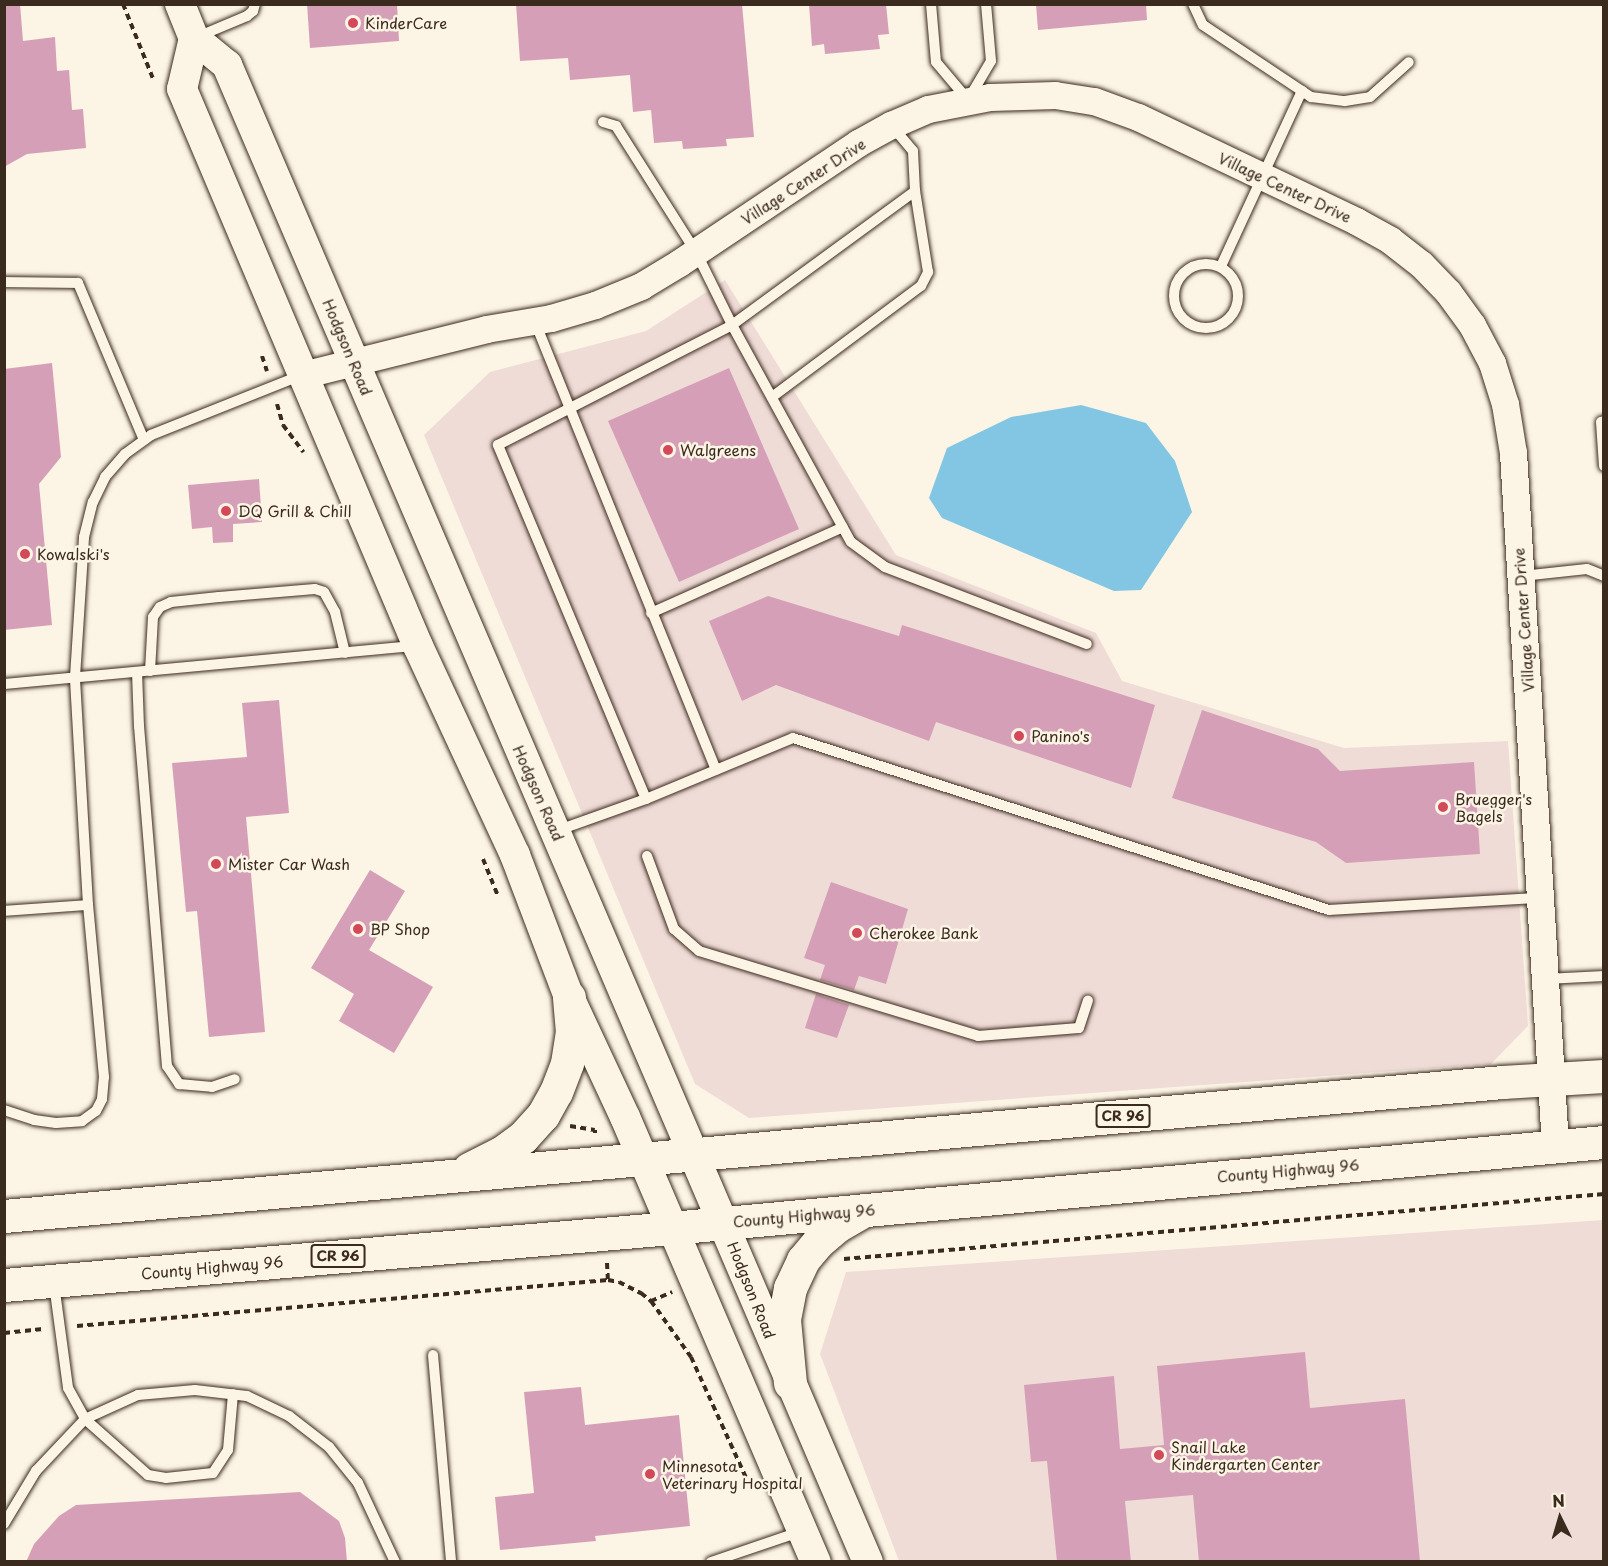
<!DOCTYPE html>
<style>
body{margin:0}
#map{position:relative;width:1608px;height:1566px;overflow:hidden;background:#fcf5e5;font-family:"Playpen Sans",sans-serif}
div>[style]{position:absolute}
[style*='--x']{left:calc(var(--x)*1px);top:calc(var(--y)*1px);width:calc(var(--w)*1px);rotate:calc(var(--a)*1deg)}
.built>*{inset:0;background:#f0dcd7}
.water>*{inset:0;background:#82c6e3}
.building>*{inset:0;background:#d5a0b7}
.path>*{height:4px;margin-top:-2px;transform-origin:0;background:repeating-linear-gradient(90deg,#3b2a1e 0 6px,transparent 0 10.5px)}
.roads{filter:drop-shadow(0 0 2px #3b2a1e) drop-shadow(0 0 2px #3b2a1e)}
.service>*{height:10px;margin:-5px;padding:0 5px;transform-origin:5px;border-radius:5px;background:#fcf5e5}
.service>.ring{margin:-5px;padding:0;box-sizing:content-box;background:none;border:10px solid #fcf5e5;border-radius:50%}
.tertiary>*{height:27px;margin:-13.5px;padding:0 13.5px;transform-origin:13.5px;border-radius:13.5px;background:#fcf5e5}
.secondary>*{height:30px;margin:-15px;padding:0 15px;transform-origin:15px;border-radius:15px;background:#fcf5e5}
.primary>*{height:33px;margin:-16.5px;padding:0 16.5px;transform-origin:16.5px;border-radius:16.5px;background:#fcf5e5}
.dots>*{width:16px;height:16px;translate:-50% -50%;box-sizing:border-box;border:3px solid #fcf5e5;border-radius:50%}
span{translate:-50% -50%;white-space:nowrap;text-align:center;line-height:1.15;-webkit-text-stroke:5px #fcf5e5;paint-order:stroke}
.shield-label span{padding:2px 4px;background:#fcf5e5;border:2px solid;border-radius:4px;-webkit-text-stroke-width:0}
.shield-label{font-size:14px;color:#3b2a1e;font-weight:700}
.poi-label{font-size:15px;color:#3b2a1e}
.left{translate:0 -50%;text-align:left}
.street-label{font-size:15px;color:#3b2a1e}
.frame{position:absolute;inset:0;border:6px solid #3b2a1e;pointer-events:none}
.north{position:absolute;left:1530px;top:1488px;width:60px;height:60px;-webkit-text-stroke:4px #fcf5e5;paint-order:stroke;rotate:355deg;font-size:16px;font-weight:700;line-height:24px;text-align:center;color:#3b2a1e}
.north::after{content:'';display:block;margin:auto;width:21px;height:27px;background:#3b2a1e;clip-path:polygon(50% 0,100% 100%,50% 72%,0 100%)}
</style>
<div id="map">
<div class="built">
<i style="clip-path:polygon(725px 280px,896px 555px,1096px 633px,1122px 681px,1344px 748px,1508px 741px,1528px 1026px,1491px 1064px,749px 1118px,695px 1084px,424px 435px,490px 372px,646px 331px)"></i>
<i style="clip-path:polygon(1603px 1220px,1603px 1561px,899px 1561px,820px 1354px,846px 1272px)"></i>
</div>
<div class="water">
<i style="clip-path:polygon(1081px 405px,1146px 423px,1175px 461px,1192px 512px,1141px 590px,1114px 591px,942px 518px,929px 498px,947px 448px,1011px 417px)"></i>
</div>
<div class="building">
<i style="clip-path:polygon(4px 4px,20px 4px,23px 41px,55px 37px,57px 71px,69px 70px,72px 110px,83px 109px,86px 148px,27px 154px,4px 167px)"></i>
<i style="clip-path:polygon(307px 4px,397px 4px,399px 41px,310px 48px)"></i>
<i style="clip-path:polygon(516px 4px,742px 4px,754px 137px,726px 139px,727px 146px,683px 149px,682px 141px,654px 143px,651px 110px,633px 112px,630px 75px,570px 80px,568px 58px,520px 61px)"></i>
<i style="clip-path:polygon(809px 4px,886px 4px,889px 34px,878px 35px,880px 49px,825px 54px,824px 44px,812px 46px)"></i>
<i style="clip-path:polygon(1036px 4px,1146px 4px,1147px 20px,1038px 30px)"></i>
<i style="clip-path:polygon(52px 363px,61px 457px,39px 484px,52px 625px,4px 630px,4px 369px)"></i>
<i style="clip-path:polygon(729px 368px,799px 529px,679px 582px,608px 421px)"></i>
<i style="clip-path:polygon(259px 479px,262px 522px,233px 524px,233px 542px,213px 543px,212px 527px,192px 529px,188px 485px)"></i>
<i style="clip-path:polygon(768px 596px,899px 636px,902px 625px,1155px 705px,1131px 788px,936px 722px,929px 741px,776px 685px,742px 701px,709px 621px)"></i>
<i style="clip-path:polygon(279px 700px,289px 813px,246px 817px,265px 1032px,209px 1037px,197px 911px,186px 912px,172px 763px,247px 757px,242px 703px)"></i>
<i style="clip-path:polygon(1202px 710px,1318px 749px,1340px 771px,1474px 762px,1480px 854px,1346px 863px,1316px 842px,1172px 798px)"></i>
<i style="clip-path:polygon(370px 870px,405px 891px,369px 950px,433px 987px,394px 1053px,339px 1021px,354px 994px,311px 968px)"></i>
<i style="clip-path:polygon(831px 882px,908px 909px,886px 984px,859px 976px,854px 990px,820px 980px,825px 965px,804px 958px)"></i>
<i style="clip-path:polygon(816px 994px,849px 1005px,837px 1038px,805px 1028px)"></i>
<i style="clip-path:polygon(1305px 1352px,1310px 1408px,1405px 1399px,1420px 1562px,1199px 1562px,1193px 1495px,1125px 1501px,1131px 1562px,1057px 1562px,1047px 1461px,1031px 1462px,1024px 1385px,1114px 1376px,1120px 1449px,1164px 1445px,1157px 1366px)"></i>
<i style="clip-path:polygon(581px 1387px,585px 1425px,679px 1415px,690px 1526px,595px 1536px,596px 1541px,500px 1550px,495px 1497px,534px 1493px,524px 1392px)"></i>
<i style="clip-path:polygon(300px 1492px,339px 1521px,345px 1538px,347px 1562px,26px 1562px,34px 1544px,59px 1516px,76px 1505px)"></i>
</div>
<div class="path">
<i style="--x:123;--y:4;--w:83;--a:68.1"></i>
<i style="--x:262;--y:356;--w:16;--a:72"></i>
<i style="--x:277;--y:404;--w:22;--a:74"></i>
<i style="--x:283;--y:425;--w:34;--a:53"></i>
<i style="--x:483;--y:859;--w:40;--a:68"></i>
<i style="--x:570;--y:1126;--w:25;--a:9"></i>
<i style="--x:595;--y:1130;--w:3;--a:90"></i>
<i style="--x:844;--y:1259;--w:763;--a:-4.89"></i>
<i style="--x:607;--y:1263;--w:17;--a:87"></i>
<i style="--x:651;--y:1301;--w:23;--a:-23"></i>
<i style="--x:77;--y:1326;--w:533;--a:-4.95"></i>
<i style="--x:608;--y:1280;--w:11;--a:10"></i>
<i style="--x:619;--y:1282;--w:25;--a:27"></i>
<i style="--x:641;--y:1293;--w:13;--a:39"></i>
<i style="--x:651;--y:1301;--w:69;--a:54.5"></i>
<i style="--x:691;--y:1357;--w:137;--a:65.5"></i>
<i style="--x:4;--y:1333;--w:39;--a:-6"></i>
</div>
<div class="roads">
<div class="service">
<i style="--x:931;--y:4;--w:58;--a:85.1"></i>
<i style="--x:936;--y:62;--w:50;--a:49.9"></i>
<i style="--x:968;--y:100;--w:45;--a:-59.5"></i>
<i style="--x:991;--y:61;--w:57;--a:-95"></i>
<i style="--x:1193;--y:4;--w:23;--a:65"></i>
<i style="--x:1203;--y:25;--w:130;--a:33.7"></i>
<i style="--x:1311;--y:97;--w:34;--a:7"></i>
<i style="--x:1345;--y:101;--w:25;--a:-9"></i>
<i style="--x:1370;--y:97;--w:52;--a:-41.9"></i>
<i style="--x:197;--y:37;--w:54;--a:-22.8"></i>
<i style="--x:247;--y:16;--w:8;--a:-40"></i>
<i style="--x:253;--y:11;--w:7;--a:-74"></i>
<i style="--x:603;--y:122;--w:14;--a:17"></i>
<i style="--x:616;--y:126;--w:149;--a:57.6"></i>
<i style="--x:696;--y:252;--w:81;--a:63.7"></i>
<i style="--x:732;--y:325;--w:247;--a:61.3"></i>
<i style="--x:851;--y:542;--w:42;--a:36.3"></i>
<i style="--x:885;--y:567;--w:216;--a:20.9"></i>
<i class="ring" style="left:1174px;top:264px;width:54px;height:54px"></i>
<i style="--x:1221;--y:266;--w:193;--a:-65.2"></i>
<i style="--x:4;--y:282;--w:74;--a:0.8"></i>
<i style="--x:78;--y:283;--w:170;--a:67.2"></i>
<i style="--x:535;--y:322;--w:483;--a:68"></i>
<i style="--x:772;--y:397;--w:186;--a:-36.7"></i>
<i style="--x:921;--y:286;--w:16;--a:-63"></i>
<i style="--x:928;--y:272;--w:82;--a:-99.1"></i>
<i style="--x:1604;--y:421;--w:3;--a:162"></i>
<i style="--x:1601;--y:422;--w:44;--a:86.1"></i>
<i style="--x:1522;--y:576;--w:65;--a:-6.1"></i>
<i style="--x:1587;--y:569;--w:18;--a:22"></i>
<i style="--x:651;--y:613;--w:210;--a:-24.1"></i>
<i style="--x:150;--y:671;--w:54;--a:-86.8"></i>
<i style="--x:153;--y:617;--w:12;--a:-55"></i>
<i style="--x:160;--y:607;--w:12;--a:-24"></i>
<i style="--x:171;--y:602;--w:48;--a:-5.9"></i>
<i style="--x:219;--y:597;--w:96;--a:-4.8"></i>
<i style="--x:315;--y:589;--w:9;--a:18"></i>
<i style="--x:324;--y:592;--w:23;--a:61"></i>
<i style="--x:335;--y:612;--w:42;--a:76.3"></i>
<i style="--x:137;--y:672;--w:54;--a:87.9"></i>
<i style="--x:139;--y:726;--w:341;--a:85.3"></i>
<i style="--x:167;--y:1066;--w:22;--a:56"></i>
<i style="--x:179;--y:1084;--w:33;--a:5"></i>
<i style="--x:212;--y:1087;--w:24;--a:-19"></i>
<i style="--x:4;--y:684;--w:414;--a:-5.3"></i>
<i style="--x:646;--y:799;--w:384;--a:-112.7"></i>
<i style="--x:498;--y:445;--w:263;--a:-27.1"></i>
<i style="--x:732;--y:325;--w:227;--a:-36.2"></i>
<i style="--x:915;--y:191;--w:40;--a:-92.9"></i>
<i style="--x:913;--y:151;--w:34;--a:-130"></i>
<i style="--x:556;--y:831;--w:96;--a:-19.6"></i>
<i style="--x:646;--y:799;--w:159;--a:-22.5"></i>
<i style="--x:793;--y:738;--w:563;--a:17.79"></i>
<i style="--x:1329;--y:910;--w:211;--a:-3.3"></i>
<i style="--x:647;--y:856;--w:78;--a:69.7"></i>
<i style="--x:674;--y:929;--w:33;--a:41"></i>
<i style="--x:699;--y:951;--w:292;--a:16.9"></i>
<i style="--x:978;--y:1036;--w:101;--a:-4.5"></i>
<i style="--x:1079;--y:1028;--w:29;--a:-72"></i>
<i style="--x:4;--y:911;--w:84;--a:-4.1"></i>
<i style="--x:1546;--y:979;--w:58;--a:-3"></i>
<i style="--x:4;--y:1110;--w:32;--a:18"></i>
<i style="--x:34;--y:1120;--w:22;--a:8"></i>
<i style="--x:56;--y:1123;--w:26;--a:-4"></i>
<i style="--x:82;--y:1121;--w:17;--a:-36"></i>
<i style="--x:96;--y:1111;--w:13;--a:-63"></i>
<i style="--x:102;--y:1099;--w:22;--a:-85"></i>
<i style="--x:104;--y:1077;--w:173;--a:-95.3"></i>
<i style="--x:88;--y:905;--w:228;--a:-93.3"></i>
<i style="--x:75;--y:677;--w:140;--a:-86.3"></i>
<i style="--x:84;--y:537;--w:36;--a:-76"></i>
<i style="--x:93;--y:502;--w:28;--a:-64"></i>
<i style="--x:105;--y:477;--w:30;--a:-49"></i>
<i style="--x:125;--y:454;--w:32;--a:-36"></i>
<i style="--x:151;--y:435;--w:162;--a:-21.7"></i>
<i style="--x:54;--y:1284;--w:105;--a:82.3"></i>
<i style="--x:68;--y:1388;--w:35;--a:61"></i>
<i style="--x:85;--y:1419;--w:84;--a:41.6"></i>
<i style="--x:148;--y:1475;--w:18;--a:9"></i>
<i style="--x:166;--y:1478;--w:47;--a:-6.1"></i>
<i style="--x:213;--y:1473;--w:27;--a:-57"></i>
<i style="--x:228;--y:1450;--w:56;--a:-84.9"></i>
<i style="--x:433;--y:1355;--w:208;--a:85"></i>
<i style="--x:4;--y:1524;--w:62;--a:-58.9"></i>
<i style="--x:36;--y:1471;--w:71;--a:-46.7"></i>
<i style="--x:85;--y:1419;--w:58;--a:-24.4"></i>
<i style="--x:138;--y:1395;--w:57;--a:-5"></i>
<i style="--x:195;--y:1390;--w:52;--a:6.6"></i>
<i style="--x:247;--y:1396;--w:47;--a:25.5"></i>
<i style="--x:289;--y:1416;--w:51;--a:37.8"></i>
<i style="--x:329;--y:1447;--w:46;--a:51.1"></i>
<i style="--x:358;--y:1483;--w:87;--a:64.9"></i>
<i style="--x:711;--y:1562;--w:96;--a:-18.8"></i>
</div>
<div class="tertiary">
<i style="--x:302;--y:375;--w:190;--a:-14"></i>
<i style="--x:486;--y:329;--w:66;--a:-9.6"></i>
<i style="--x:551;--y:318;--w:46;--a:-16.5"></i>
<i style="--x:595;--y:305;--w:50;--a:-22.4"></i>
<i style="--x:641;--y:286;--w:44;--a:-31.2"></i>
<i style="--x:679;--y:263;--w:216;--a:-33.8"></i>
<i style="--x:858;--y:143;--w:38;--a:-29"></i>
<i style="--x:891;--y:125;--w:40;--a:-23.4"></i>
<i style="--x:928;--y:109;--w:63;--a:-11"></i>
<i style="--x:990;--y:97;--w:65;--a:-1.8"></i>
<i style="--x:1055;--y:95;--w:39;--a:9"></i>
<i style="--x:1094;--y:101;--w:47;--a:20"></i>
<i style="--x:1138;--y:117;--w:242;--a:25.5"></i>
<i style="--x:1356;--y:221;--w:39;--a:29"></i>
<i style="--x:1390;--y:240;--w:39;--a:38"></i>
<i style="--x:1421;--y:264;--w:39;--a:46"></i>
<i style="--x:1448;--y:292;--w:41;--a:54"></i>
<i style="--x:1472;--y:325;--w:43;--a:62.2"></i>
<i style="--x:1492;--y:363;--w:43;--a:72.4"></i>
<i style="--x:1505;--y:404;--w:50;--a:80.7"></i>
<i style="--x:1513;--y:453;--w:694;--a:86.53"></i>
</div>
<div class="secondary">
<i style="--x:180;--y:4;--w:37;--a:68"></i>
<i style="--x:194;--y:38;--w:43;--a:39.3"></i>
<i style="--x:227;--y:65;--w:1628;--a:66.82"></i>
<i style="--x:194;--y:38;--w:52;--a:103.2"></i>
<i style="--x:182;--y:89;--w:605;--a:67.04"></i>
<i style="--x:418;--y:646;--w:230;--a:65.1"></i>
<i style="--x:515;--y:855;--w:152;--a:69.2"></i>
<i style="--x:569;--y:997;--w:132;--a:65"></i>
<i style="--x:625;--y:1117;--w:484;--a:66.8"></i>
</div>
<div class="primary">
<i style="--x:469;--y:1169;--w:36;--a:-27"></i>
<i style="--x:501;--y:1153;--w:27;--a:-36"></i>
<i style="--x:523;--y:1137;--w:30;--a:-48"></i>
<i style="--x:543;--y:1115;--w:26;--a:-61"></i>
<i style="--x:556;--y:1092;--w:31;--a:-69"></i>
<i style="--x:567;--y:1063;--w:31;--a:-81"></i>
<i style="--x:572;--y:1032;--w:35;--a:-95"></i>
<i style="--x:4;--y:1216;--w:1504;--a:-5.11"></i>
<i style="--x:1502;--y:1082;--w:102;--a:-3.4"></i>
<i style="--x:4;--y:1285;--w:669;--a:-4.88"></i>
<i style="--x:671;--y:1228;--w:937;--a:-5.27"></i>
<i style="--x:790;--y:1383;--w:64;--a:-95.4"></i>
<i style="--x:784;--y:1319;--w:32;--a:-79"></i>
<i style="--x:790;--y:1288;--w:31;--a:-65"></i>
<i style="--x:803;--y:1260;--w:23;--a:-50"></i>
<i style="--x:818;--y:1242;--w:25;--a:-40"></i>
<i style="--x:837;--y:1226;--w:30;--a:-30"></i>
</div>
</div>
<div class="dots">
<i style="left:353px;top:23px;background:#d1495b"></i>
<i style="left:668px;top:450px;background:#d1495b"></i>
<i style="left:226px;top:511px;background:#d1495b"></i>
<i style="left:25px;top:554px;background:#d1495b"></i>
<i style="left:1019px;top:736px;background:#d1495b"></i>
<i style="left:1443px;top:807px;background:#d1495b"></i>
<i style="left:216px;top:864px;background:#d1495b"></i>
<i style="left:358px;top:929px;background:#d1495b"></i>
<i style="left:857px;top:933px;background:#d1495b"></i>
<i style="left:1159px;top:1455px;background:#d1495b"></i>
<i style="left:650px;top:1474px;background:#d1495b"></i>
</div>
<div class="shield-label">
<span style="left:1123px;top:1116px">CR 96</span>
<span style="left:338px;top:1256px">CR 96</span>
</div>
<div class="poi-label">
<span class="left" style="left:365px;top:23px">KinderCare</span>
<span class="left" style="left:680px;top:450px">Walgreens</span>
<span class="left" style="left:238px;top:511px">DQ Grill &amp; Chill</span>
<span class="left" style="left:37px;top:554px">Kowalski's</span>
<span class="left" style="left:1031px;top:736px">Panino's</span>
<span class="left" style="left:1455px;top:807px">Bruegger's<br>Bagels</span>
<span class="left" style="left:228px;top:864px">Mister Car Wash</span>
<span class="left" style="left:370px;top:929px">BP Shop</span>
<span class="left" style="left:869px;top:933px">Cherokee Bank</span>
<span class="left" style="left:1171px;top:1455px">Snail Lake<br>Kindergarten Center</span>
<span class="left" style="left:662px;top:1474px">Minnesota<br>Veterinary Hospital</span>
</div>
<div class="street-label">
<span style="left:803px;top:181px;rotate:-33deg">Village Center Drive</span>
<span style="left:1285px;top:187px;rotate:25deg">Village Center Drive</span>
<span style="left:348px;top:347px;rotate:67deg">Hodgson Road</span>
<span style="left:1523px;top:620px;rotate:-94deg">Village Center Drive</span>
<span style="left:539px;top:793px;rotate:66deg">Hodgson Road</span>
<span style="left:1288px;top:1170px;rotate:-5deg">County Highway 96</span>
<span style="left:804px;top:1215px;rotate:-5deg">County Highway 96</span>
<span style="left:212px;top:1267px;rotate:-5deg">County Highway 96</span>
<span style="left:752px;top:1290px;rotate:68deg">Hodgson Road</span>
</div>
<div class="frame"></div>
<div class="north">N</div>
</div>
